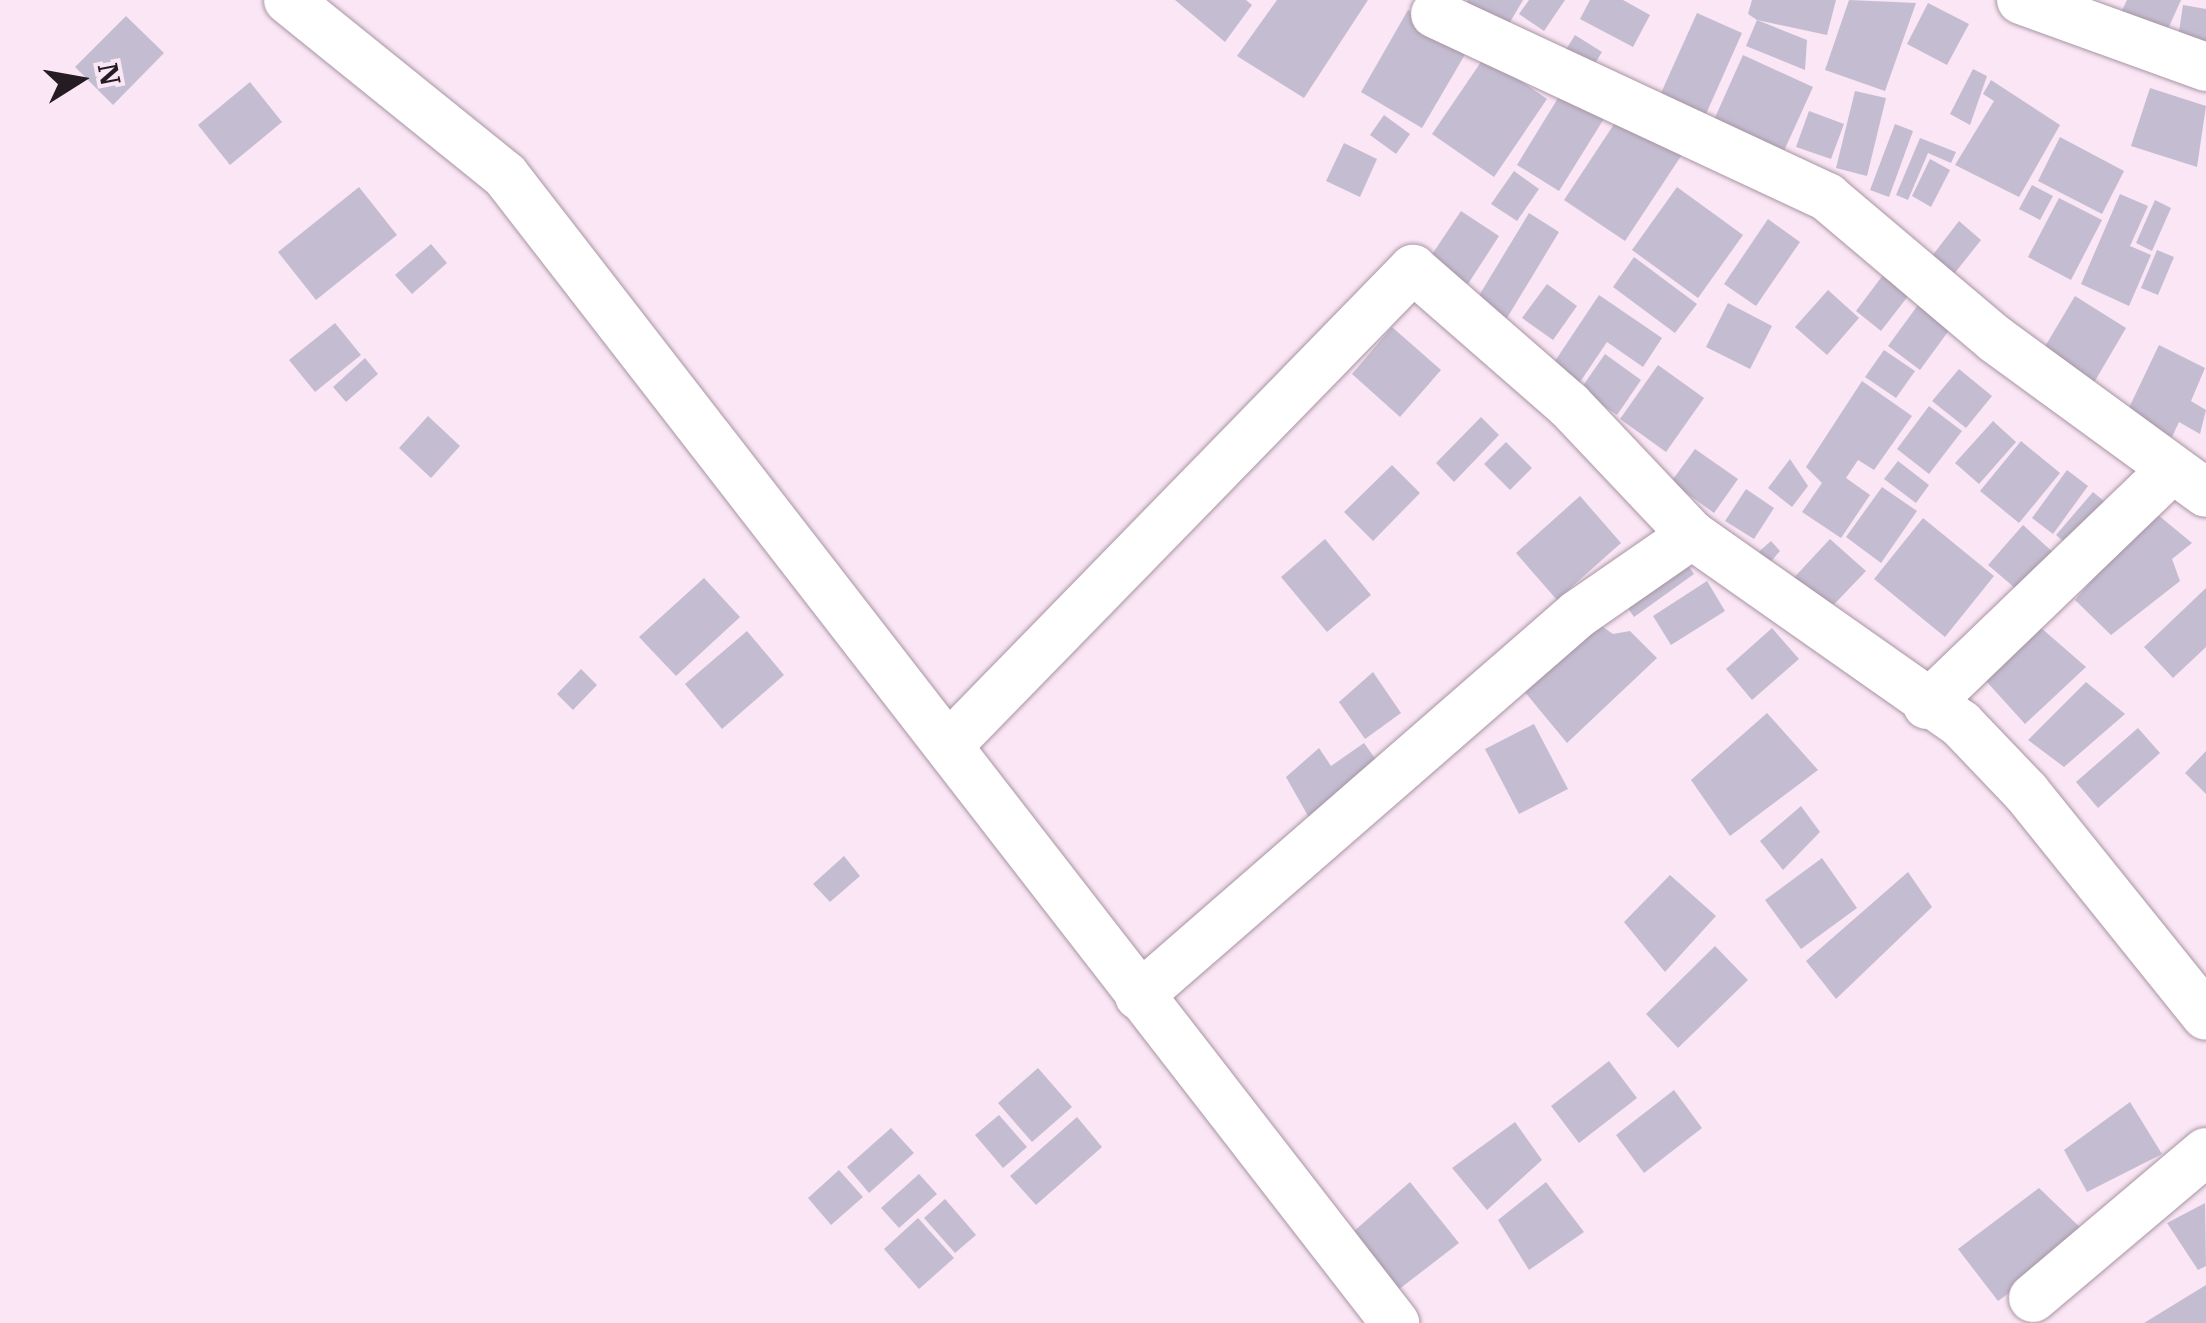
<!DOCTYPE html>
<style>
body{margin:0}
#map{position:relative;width:2206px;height:1323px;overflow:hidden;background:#fae6f5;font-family:"IBM Plex Serif",serif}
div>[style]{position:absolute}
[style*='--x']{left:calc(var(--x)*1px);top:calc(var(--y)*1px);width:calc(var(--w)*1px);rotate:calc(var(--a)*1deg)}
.building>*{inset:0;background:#c4bdd2}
.roads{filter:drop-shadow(0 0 2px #a895a3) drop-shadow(0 0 2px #a895a3)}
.street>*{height:48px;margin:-24px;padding:0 24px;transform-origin:24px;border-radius:24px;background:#fff}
span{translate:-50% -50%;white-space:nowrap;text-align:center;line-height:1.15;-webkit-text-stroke:10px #fae6f5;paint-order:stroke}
.north{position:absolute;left:30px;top:30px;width:100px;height:100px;-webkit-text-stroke:8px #fae6f5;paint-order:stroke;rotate:79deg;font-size:28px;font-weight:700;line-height:40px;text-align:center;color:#241c22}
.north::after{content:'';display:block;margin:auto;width:35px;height:45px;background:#241c22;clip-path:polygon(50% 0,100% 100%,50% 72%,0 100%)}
</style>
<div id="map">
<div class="building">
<i style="clip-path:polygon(1175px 0,1246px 0,1252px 5px,1225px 42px)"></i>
<i style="clip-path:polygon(1277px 0,1368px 0,1304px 98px,1237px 56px)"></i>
<i style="clip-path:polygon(1468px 0,1523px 0,1506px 29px,1465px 5px)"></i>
<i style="clip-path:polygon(1529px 0,1565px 0,1544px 31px,1519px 14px)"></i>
<i style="clip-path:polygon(1590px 0,1623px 0,1650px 15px,1633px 47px,1580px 19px)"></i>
<i style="clip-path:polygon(1752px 0,1836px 0,1827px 35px,1757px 20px,1748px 14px)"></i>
<i style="clip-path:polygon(1849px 0,1916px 3px,1885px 91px,1825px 70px)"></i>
<i style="clip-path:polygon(2127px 0,2181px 0,2162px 42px,2117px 21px)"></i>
<i style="clip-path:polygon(1928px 3px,1969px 24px,1947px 65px,1907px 44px)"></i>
<i style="clip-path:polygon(2183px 5px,2206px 9px,2206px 42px,2178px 38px)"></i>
<i style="clip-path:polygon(1408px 10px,1470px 46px,1422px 128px,1361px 92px)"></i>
<i style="clip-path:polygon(1697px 13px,1742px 33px,1706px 114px,1661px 93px)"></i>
<i style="clip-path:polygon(126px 16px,164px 53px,113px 105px,75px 67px)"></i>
<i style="clip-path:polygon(1757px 20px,1807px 40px,1805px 70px,1746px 46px)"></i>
<i style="clip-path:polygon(1575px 35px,1602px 52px,1589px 73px,1562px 56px)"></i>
<i style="clip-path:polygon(1743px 55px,1813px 87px,1783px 153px,1713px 122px)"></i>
<i style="clip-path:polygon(1485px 56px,1547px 99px,1494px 177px,1432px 134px)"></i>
<i style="clip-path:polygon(1973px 69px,1987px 76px,1970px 125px,1950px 114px)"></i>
<i style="clip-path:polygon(1991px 80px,2060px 125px,2019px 197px,1955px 165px,1994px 101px,1983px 94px)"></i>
<i style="clip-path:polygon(250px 82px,282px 122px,230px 165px,198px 125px)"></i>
<i style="clip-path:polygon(2150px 88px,2206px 106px,2197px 167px,2131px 146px)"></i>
<i style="clip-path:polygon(1563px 90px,1605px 117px,1559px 191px,1517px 165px)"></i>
<i style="clip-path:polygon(1855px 91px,1886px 98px,1867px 176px,1836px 168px)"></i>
<i style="clip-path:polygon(1624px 109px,1685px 150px,1625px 241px,1564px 200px)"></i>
<i style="clip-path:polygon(1809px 111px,1844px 124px,1831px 159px,1796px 147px)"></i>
<i style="clip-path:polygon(1384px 115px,1410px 134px,1396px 154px,1370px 135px)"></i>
<i style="clip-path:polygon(1895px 124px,1913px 131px,1889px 197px,1870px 190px)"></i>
<i style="clip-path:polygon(2060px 137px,2124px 171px,2102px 214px,2038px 181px)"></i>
<i style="clip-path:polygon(1920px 138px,1956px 152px,1951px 163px,1928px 153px,1908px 200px,1896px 195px)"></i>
<i style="clip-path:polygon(1344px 143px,1377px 159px,1360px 197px,1326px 181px)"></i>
<i style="clip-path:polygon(1930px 159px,1950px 170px,1931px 207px,1912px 196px)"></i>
<i style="clip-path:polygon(1514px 171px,1539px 189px,1517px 221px,1491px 204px)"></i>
<i style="clip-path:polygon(2032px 185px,2053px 196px,2040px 220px,2019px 209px)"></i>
<i style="clip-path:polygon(359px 187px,397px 235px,316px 300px,278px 252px)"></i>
<i style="clip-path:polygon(1677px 187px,1743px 235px,1698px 298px,1632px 250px)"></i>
<i style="clip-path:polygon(2120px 194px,2148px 206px,2130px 246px,2151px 255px,2129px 306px,2081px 284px)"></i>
<i style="clip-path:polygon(2059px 198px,2102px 220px,2071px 280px,2028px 257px)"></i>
<i style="clip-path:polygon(2155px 200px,2171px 208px,2152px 251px,2136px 243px)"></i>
<i style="clip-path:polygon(1461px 211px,1499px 236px,1468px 284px,1429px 259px)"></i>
<i style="clip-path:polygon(1529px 213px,1559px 232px,1507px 318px,1477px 299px)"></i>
<i style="clip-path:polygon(1768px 219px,1800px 242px,1756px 306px,1724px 284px)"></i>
<i style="clip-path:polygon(1959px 221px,1981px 240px,1954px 274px,1932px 256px)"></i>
<i style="clip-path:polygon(431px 244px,447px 263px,412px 294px,395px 275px)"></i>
<i style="clip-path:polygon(2157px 250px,2174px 257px,2158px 295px,2141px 288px)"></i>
<i style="clip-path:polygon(1634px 257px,1697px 304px,1675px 333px,1613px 287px)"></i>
<i style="clip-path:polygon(1886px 271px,1912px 291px,1881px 331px,1856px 311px)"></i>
<i style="clip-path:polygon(1547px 284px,1577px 306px,1553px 340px,1522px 318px)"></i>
<i style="clip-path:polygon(1828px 290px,1859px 318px,1827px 355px,1795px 327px)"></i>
<i style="clip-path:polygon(1926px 294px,1958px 318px,1920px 370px,1888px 346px)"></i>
<i style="clip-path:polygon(1599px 295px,1662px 338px,1643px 367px,1607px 342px,1580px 382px,1553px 364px)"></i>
<i style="clip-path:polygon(2075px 296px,2126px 328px,2092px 386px,2040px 355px)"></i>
<i style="clip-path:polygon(1728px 303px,1772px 326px,1750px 369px,1706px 347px)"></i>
<i style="clip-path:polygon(335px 323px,361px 355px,315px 392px,289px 360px)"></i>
<i style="clip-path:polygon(1392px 327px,1441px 370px,1400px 417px,1352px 374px)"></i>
<i style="clip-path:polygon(2159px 345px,2205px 368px,2191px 401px,2206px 410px,2200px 434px,2179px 422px,2172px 437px,2126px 414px)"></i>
<i style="clip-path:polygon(1884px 350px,1915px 371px,1896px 398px,1865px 377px)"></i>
<i style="clip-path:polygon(1605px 354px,1641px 380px,1617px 415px,1580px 390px)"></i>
<i style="clip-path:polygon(365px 358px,378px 374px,346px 402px,333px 387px)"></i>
<i style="clip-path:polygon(1658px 365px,1704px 398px,1666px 452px,1620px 419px)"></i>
<i style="clip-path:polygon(1959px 369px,1992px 396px,1966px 428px,1932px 401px)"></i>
<i style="clip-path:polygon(1862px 381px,1912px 416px,1874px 470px,1858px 460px,1846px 478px,1870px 495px,1841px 538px,1802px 512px,1822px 483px,1806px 467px)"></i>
<i style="clip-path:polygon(1929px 406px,1962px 431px,1929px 474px,1897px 449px)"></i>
<i style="clip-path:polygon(428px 416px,460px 446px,431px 478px,399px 448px)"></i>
<i style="clip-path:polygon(1481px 417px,1499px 435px,1454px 482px,1436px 463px)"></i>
<i style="clip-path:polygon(1993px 421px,2016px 442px,1979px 484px,1955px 463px)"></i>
<i style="clip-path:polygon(2021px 441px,2060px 473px,2019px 523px,1980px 491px)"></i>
<i style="clip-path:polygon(1506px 442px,1532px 468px,1510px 490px,1484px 464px)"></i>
<i style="clip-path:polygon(1695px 449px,1738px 479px,1714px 513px,1671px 482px)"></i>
<i style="clip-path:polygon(1790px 459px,1808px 486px,1792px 507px,1768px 488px)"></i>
<i style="clip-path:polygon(1898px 461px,1929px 485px,1916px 503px,1884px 479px)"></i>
<i style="clip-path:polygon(1392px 465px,1420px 493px,1373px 541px,1344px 512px)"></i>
<i style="clip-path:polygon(2067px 470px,2088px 486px,2053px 534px,2032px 518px)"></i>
<i style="clip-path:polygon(1882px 487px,1917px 511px,1881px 563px,1846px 537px)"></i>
<i style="clip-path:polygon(1746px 489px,1774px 508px,1754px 539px,1725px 521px)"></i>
<i style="clip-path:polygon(2093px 492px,2111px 507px,2074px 550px,2056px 535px)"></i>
<i style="clip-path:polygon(1580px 496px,1621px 543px,1557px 600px,1516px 553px)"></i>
<i style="clip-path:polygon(2152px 510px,2192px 543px,2172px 559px,2180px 581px,2111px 635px,2075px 600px)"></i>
<i style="clip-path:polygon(1923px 518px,1994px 576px,1945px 637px,1874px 579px)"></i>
<i style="clip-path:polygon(2023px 525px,2056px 555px,2022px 594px,1988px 565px)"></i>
<i style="clip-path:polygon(1325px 539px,1371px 595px,1327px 632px,1281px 577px)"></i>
<i style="clip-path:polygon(1830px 539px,1866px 571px,1823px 616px,1789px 583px)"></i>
<i style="clip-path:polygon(1771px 541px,1780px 551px,1760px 574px,1746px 563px)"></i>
<i style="clip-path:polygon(1681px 555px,1694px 574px,1634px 617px,1621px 598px)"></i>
<i style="clip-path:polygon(704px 578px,740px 617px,676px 676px,639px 637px)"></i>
<i style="clip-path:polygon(1707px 581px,1725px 611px,1671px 645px,1653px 616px)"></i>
<i style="clip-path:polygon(2206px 588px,2206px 647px,2173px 678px,2144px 647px)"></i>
<i style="clip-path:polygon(2032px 620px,2086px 667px,2025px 724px,1977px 671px)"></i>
<i style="clip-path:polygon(1597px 623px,1613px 634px,1630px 631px,1657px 658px,1567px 743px,1519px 685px)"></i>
<i style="clip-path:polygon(1772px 628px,1799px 659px,1752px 700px,1726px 669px)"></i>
<i style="clip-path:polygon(747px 631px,784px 675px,722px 729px,685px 684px)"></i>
<i style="clip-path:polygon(581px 669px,597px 685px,573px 710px,557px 694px)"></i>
<i style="clip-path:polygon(1373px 672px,1401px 713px,1365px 739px,1339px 702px)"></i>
<i style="clip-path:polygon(2086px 682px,2125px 714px,2064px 767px,2028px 740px)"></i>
<i style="clip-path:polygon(1767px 713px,1818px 770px,1730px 836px,1691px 780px)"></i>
<i style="clip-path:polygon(1534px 724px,1568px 789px,1519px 814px,1485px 749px)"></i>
<i style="clip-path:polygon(2138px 728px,2160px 753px,2098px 808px,2076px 782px)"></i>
<i style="clip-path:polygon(1364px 743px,1387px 775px,1316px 830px,1286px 777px,1319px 748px,1331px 766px)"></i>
<i style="clip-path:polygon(2206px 751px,2206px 794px,2185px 773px)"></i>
<i style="clip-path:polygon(1801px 806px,1820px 832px,1783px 870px,1760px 841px)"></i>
<i style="clip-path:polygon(844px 856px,860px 876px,830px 902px,813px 884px)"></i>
<i style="clip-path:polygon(1822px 858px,1857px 908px,1801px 949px,1765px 900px)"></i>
<i style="clip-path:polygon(1908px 872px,1932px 907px,1836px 999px,1806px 961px)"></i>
<i style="clip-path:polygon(1670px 875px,1716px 916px,1665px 972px,1624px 922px)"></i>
<i style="clip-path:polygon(1715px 946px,1748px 980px,1678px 1048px,1646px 1014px)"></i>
<i style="clip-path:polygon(1609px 1061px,1637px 1098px,1579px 1143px,1551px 1106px)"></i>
<i style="clip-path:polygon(1038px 1068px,1072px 1107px,1032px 1142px,998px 1103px)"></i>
<i style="clip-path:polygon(1674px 1090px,1702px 1128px,1644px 1173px,1616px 1135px)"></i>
<i style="clip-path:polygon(2130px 1102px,2162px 1154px,2087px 1192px,2064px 1150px)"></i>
<i style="clip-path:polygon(999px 1115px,1027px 1147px,1003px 1168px,975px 1135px)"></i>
<i style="clip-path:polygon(1077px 1117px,1102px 1147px,1036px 1205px,1010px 1176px)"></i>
<i style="clip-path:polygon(1515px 1122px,1542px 1160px,1487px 1210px,1452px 1168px)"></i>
<i style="clip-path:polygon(891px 1128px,914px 1153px,869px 1193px,847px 1167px)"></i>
<i style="clip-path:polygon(839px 1170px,863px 1197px,831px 1225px,808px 1198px)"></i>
<i style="clip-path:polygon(919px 1174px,937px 1194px,899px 1228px,881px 1208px)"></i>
<i style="clip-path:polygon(1410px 1182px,1459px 1243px,1398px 1290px,1353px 1232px)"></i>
<i style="clip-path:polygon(1546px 1182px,1584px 1232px,1529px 1270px,1498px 1220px)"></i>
<i style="clip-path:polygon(2039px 1188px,2088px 1235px,1998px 1301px,1958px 1249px)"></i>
<i style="clip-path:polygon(945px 1199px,976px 1235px,955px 1253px,924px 1218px)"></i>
<i style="clip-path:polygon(2205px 1203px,2206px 1266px,2198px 1270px,2167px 1223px)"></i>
<i style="clip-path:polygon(918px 1218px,954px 1258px,919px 1289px,884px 1249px)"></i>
<i style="clip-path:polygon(2206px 1285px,2206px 1323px,2144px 1323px)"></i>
</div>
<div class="roads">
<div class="street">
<i style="--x:288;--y:0;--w:279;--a:38.9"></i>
<i style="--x:505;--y:175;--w:1453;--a:52.21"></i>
<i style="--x:2021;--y:0;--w:197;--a:19.9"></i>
<i style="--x:1435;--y:14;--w:433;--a:25"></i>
<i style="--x:1827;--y:197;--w:220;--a:40.2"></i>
<i style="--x:1995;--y:339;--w:261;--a:36.1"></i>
<i style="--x:1927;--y:705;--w:339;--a:-43.9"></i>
<i style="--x:949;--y:745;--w:665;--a:-45.73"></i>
<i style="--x:1413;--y:269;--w:207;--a:41.1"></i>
<i style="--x:1569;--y:405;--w:179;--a:46.6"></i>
<i style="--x:1692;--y:535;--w:329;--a:35.1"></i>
<i style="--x:1961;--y:724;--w:94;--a:46.3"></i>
<i style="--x:2026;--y:792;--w:287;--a:51.2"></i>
<i style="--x:1139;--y:996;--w:582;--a:-41.03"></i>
<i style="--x:1578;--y:614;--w:139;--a:-34.7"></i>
<i style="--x:2033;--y:1298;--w:226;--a:-40.2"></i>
</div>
</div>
<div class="north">N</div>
</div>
